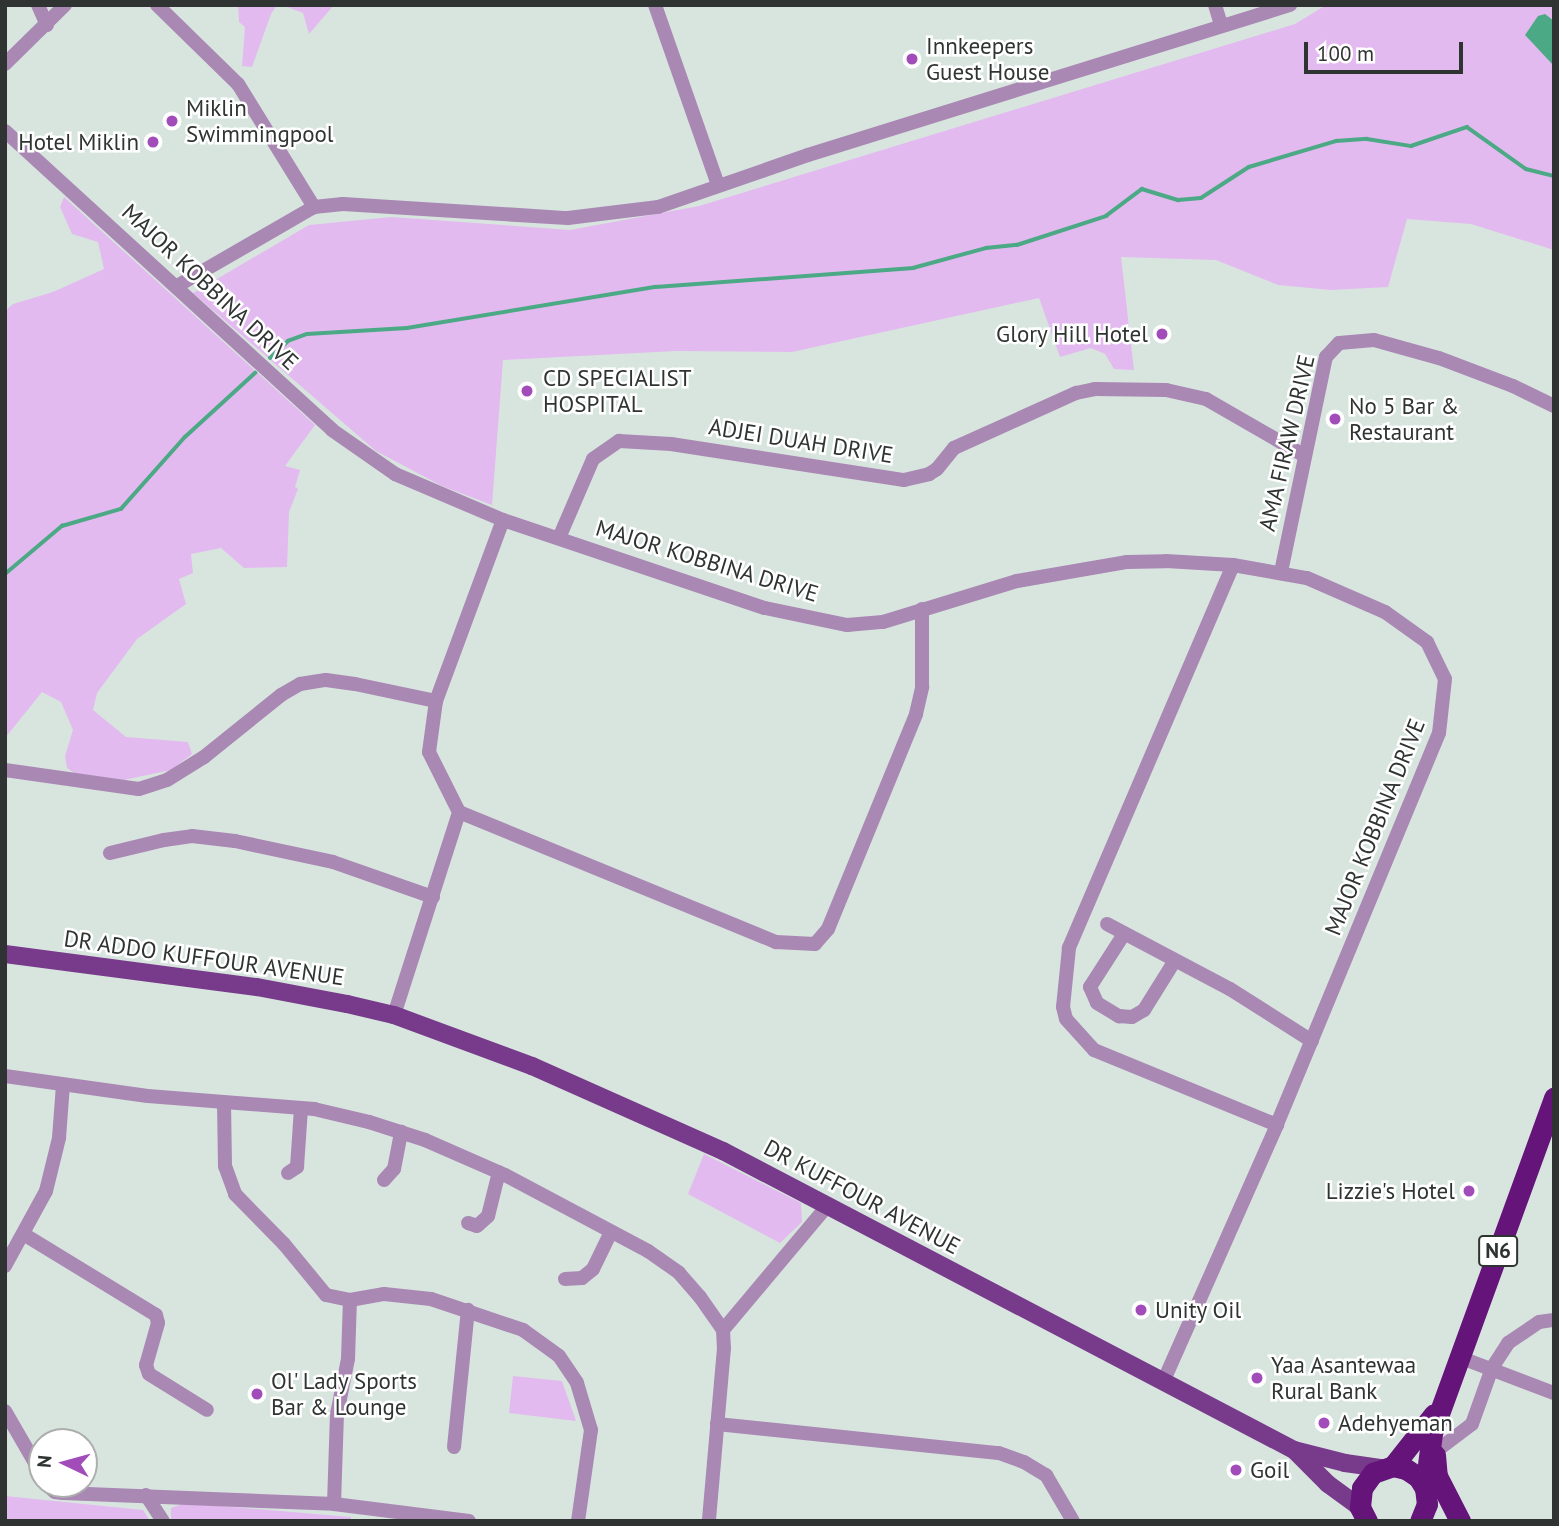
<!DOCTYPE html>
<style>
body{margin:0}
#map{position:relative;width:1559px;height:1526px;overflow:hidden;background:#d8e5df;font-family:"PT Sans",sans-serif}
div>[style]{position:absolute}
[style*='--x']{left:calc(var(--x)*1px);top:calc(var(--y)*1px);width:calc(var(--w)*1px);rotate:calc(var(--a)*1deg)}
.green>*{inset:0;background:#e3baef}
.water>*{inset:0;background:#4ca985}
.stream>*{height:3.5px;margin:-1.75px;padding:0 1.75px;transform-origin:1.75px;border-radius:1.75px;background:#4ca985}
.minor>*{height:14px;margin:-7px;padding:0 7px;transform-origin:7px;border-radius:7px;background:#aa88b4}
.major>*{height:18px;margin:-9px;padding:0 9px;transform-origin:9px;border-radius:9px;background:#783a8a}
.highway>*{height:21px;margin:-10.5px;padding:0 10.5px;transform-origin:10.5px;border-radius:10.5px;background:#65157a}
.dots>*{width:19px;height:19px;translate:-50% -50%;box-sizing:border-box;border:4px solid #fff;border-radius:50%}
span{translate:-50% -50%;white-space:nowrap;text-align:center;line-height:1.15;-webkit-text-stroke:5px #fff;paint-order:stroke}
.shield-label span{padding:2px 5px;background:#fff;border:2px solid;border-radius:5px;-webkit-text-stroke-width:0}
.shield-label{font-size:21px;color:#2f3432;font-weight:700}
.poi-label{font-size:23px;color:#2f3432}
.left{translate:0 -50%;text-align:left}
.right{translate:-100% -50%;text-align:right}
.street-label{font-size:23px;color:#2f3432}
.frame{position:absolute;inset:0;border:7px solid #2f3432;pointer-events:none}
.north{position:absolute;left:28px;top:1428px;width:70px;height:70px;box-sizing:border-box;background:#fff;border:2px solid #acaead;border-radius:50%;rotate:275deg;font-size:19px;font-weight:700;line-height:28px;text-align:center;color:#2f3432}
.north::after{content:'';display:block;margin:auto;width:24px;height:32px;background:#a24cba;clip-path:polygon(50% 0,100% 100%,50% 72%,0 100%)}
.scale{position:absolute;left:1304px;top:42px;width:159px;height:32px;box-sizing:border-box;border:4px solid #2f3432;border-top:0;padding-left:9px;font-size:21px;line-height:24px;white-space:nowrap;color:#2f3432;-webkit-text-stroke:5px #fff;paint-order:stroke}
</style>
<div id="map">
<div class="green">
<i style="clip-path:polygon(238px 5px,277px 5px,271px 14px,252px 67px,242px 66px,245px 27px,239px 22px)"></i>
<i style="clip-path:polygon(282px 5px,334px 5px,309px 34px,303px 13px)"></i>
<i style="clip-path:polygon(1326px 5px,1554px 5px,1554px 250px,1471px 224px,1407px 219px,1388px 287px,1331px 290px,1278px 285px,1216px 260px,1121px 257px,1134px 370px,1114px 369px,1105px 354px,1091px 348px,1060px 357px,1039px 298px,792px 352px,676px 351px,503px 360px,492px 505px,442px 486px,376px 451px,193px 293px,309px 225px,392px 217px,570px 230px,699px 206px,1295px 24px)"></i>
<i style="clip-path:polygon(64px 197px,315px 425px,285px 466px,300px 470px,295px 487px,298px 489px,289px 512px,287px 567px,244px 568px,221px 548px,191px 554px,193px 573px,179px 579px,186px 604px,137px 639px,97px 693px,93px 710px,126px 737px,188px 742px,192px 754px,171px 770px,124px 780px,74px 773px,67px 768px,65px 756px,73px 730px,61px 702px,42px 692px,5px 738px,5px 311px,13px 304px,53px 292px,104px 269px,98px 242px,72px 234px,60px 207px)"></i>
<i style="clip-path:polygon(704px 1154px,801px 1203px,802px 1222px,780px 1243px,688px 1194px)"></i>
<i style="clip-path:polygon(513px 1376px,562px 1381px,576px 1421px,509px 1413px)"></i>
<i style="clip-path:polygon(5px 1496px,143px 1510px,150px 1521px,5px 1521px)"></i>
<i style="clip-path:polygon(185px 1503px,351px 1517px,351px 1521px,171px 1521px,171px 1508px)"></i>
</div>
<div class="water">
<i style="clip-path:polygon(1545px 14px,1554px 21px,1554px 66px,1525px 35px,1538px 16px)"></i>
</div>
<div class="stream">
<i style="--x:270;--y:358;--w:25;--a:-43"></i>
<i style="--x:288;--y:341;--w:20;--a:-20"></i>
<i style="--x:307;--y:334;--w:100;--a:-3.4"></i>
<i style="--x:407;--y:328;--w:252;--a:-9.4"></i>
<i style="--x:656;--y:287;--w:258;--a:-4.2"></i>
<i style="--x:913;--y:268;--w:76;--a:-15.3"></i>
<i style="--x:986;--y:248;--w:31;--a:-6"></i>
<i style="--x:1017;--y:245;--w:94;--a:-18"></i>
<i style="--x:1106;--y:216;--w:45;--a:-36.9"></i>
<i style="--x:1142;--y:189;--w:38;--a:17"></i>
<i style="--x:1178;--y:200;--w:23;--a:-5"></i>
<i style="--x:1201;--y:198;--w:57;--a:-32.9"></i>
<i style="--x:1249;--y:167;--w:91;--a:-16.6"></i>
<i style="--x:1336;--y:141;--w:31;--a:-4"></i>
<i style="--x:1367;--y:139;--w:45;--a:9"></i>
<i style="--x:1411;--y:146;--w:59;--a:-18.7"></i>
<i style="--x:1467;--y:127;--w:72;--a:35.4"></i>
<i style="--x:1526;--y:169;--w:29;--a:14"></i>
<i style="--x:5;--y:574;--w:75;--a:-40.1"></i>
<i style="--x:62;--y:526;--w:61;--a:-16.1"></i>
<i style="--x:121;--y:509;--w:96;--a:-48.4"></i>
<i style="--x:185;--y:437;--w:95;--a:-42.4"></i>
</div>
<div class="minor">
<i style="--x:38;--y:5;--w:22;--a:66"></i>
<i style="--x:157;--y:5;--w:113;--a:44.3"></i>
<i style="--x:238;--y:84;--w:145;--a:58.3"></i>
<i style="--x:655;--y:5;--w:191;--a:70.7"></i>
<i style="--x:1215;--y:5;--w:21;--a:73"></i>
<i style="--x:5;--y:64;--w:84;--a:-44.5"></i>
<i style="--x:5;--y:131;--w:443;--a:42.4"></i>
<i style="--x:332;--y:430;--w:77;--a:34.9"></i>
<i style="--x:395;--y:474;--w:117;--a:23.1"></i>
<i style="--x:503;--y:520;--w:276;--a:18.6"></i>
<i style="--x:765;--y:608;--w:84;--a:11.7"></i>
<i style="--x:847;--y:625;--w:36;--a:-5"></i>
<i style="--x:883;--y:622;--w:140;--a:-17"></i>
<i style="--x:1017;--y:581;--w:112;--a:-9.8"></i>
<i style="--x:1127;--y:562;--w:39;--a:-1"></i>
<i style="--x:1166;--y:561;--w:67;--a:3.4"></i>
<i style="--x:1233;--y:565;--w:75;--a:10"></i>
<i style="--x:1307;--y:578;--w:85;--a:23.6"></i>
<i style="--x:1385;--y:612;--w:52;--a:35.5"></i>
<i style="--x:1427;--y:642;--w:41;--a:64.1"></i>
<i style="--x:1445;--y:679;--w:54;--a:96.3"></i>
<i style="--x:1439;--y:733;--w:424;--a:112.5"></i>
<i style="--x:1277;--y:1125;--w:279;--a:113.9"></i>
<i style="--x:177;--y:286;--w:158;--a:-30"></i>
<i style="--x:314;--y:207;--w:29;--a:-6"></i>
<i style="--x:343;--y:204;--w:225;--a:3.6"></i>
<i style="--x:568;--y:218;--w:91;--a:-7"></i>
<i style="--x:658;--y:207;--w:159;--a:-19.1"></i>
<i style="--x:808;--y:155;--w:505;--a:-17.29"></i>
<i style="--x:559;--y:538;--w:86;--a:-66.7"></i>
<i style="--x:593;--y:459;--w:32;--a:-35"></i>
<i style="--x:619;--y:441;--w:52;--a:3.3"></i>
<i style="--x:671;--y:444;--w:236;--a:8.8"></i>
<i style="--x:904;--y:480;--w:26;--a:-13"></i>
<i style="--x:929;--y:474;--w:9;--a:-32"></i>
<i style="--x:937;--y:469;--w:27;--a:-51"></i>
<i style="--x:954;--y:448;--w:134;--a:-24.3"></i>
<i style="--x:1076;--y:393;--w:19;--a:-12"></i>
<i style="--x:1095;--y:389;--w:71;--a:0.8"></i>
<i style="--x:1166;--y:390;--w:41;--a:12.7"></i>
<i style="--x:1206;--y:399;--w:114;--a:29.9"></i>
<i style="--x:1233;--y:565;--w:417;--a:113.2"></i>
<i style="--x:1069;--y:948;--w:59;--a:95.8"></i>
<i style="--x:1063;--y:1007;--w:12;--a:76"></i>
<i style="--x:1066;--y:1019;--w:42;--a:47.9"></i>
<i style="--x:1094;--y:1050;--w:198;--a:22.3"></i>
<i style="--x:1281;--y:572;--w:220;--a:-78.2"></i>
<i style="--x:1326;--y:357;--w:19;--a:-47"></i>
<i style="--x:1339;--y:343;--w:35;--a:-5"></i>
<i style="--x:1374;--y:340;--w:67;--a:15.5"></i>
<i style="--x:1439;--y:358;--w:79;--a:20.7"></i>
<i style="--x:1513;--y:386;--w:46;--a:26"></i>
<i style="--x:5;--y:770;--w:135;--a:8.1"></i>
<i style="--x:139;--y:789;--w:29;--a:-18"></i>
<i style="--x:167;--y:780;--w:44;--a:-31.9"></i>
<i style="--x:204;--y:757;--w:99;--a:-38.8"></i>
<i style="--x:281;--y:695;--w:22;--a:-30"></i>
<i style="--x:300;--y:684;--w:26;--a:-9"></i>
<i style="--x:326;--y:680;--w:29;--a:8"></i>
<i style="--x:355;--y:684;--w:83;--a:11.9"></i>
<i style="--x:459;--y:812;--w:343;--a:22.3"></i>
<i style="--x:776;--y:942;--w:39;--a:3"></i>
<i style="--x:815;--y:944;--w:20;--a:-49"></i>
<i style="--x:828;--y:929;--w:232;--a:-67.7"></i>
<i style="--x:916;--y:714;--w:28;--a:-77"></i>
<i style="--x:922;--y:687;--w:78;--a:-90"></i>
<i style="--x:110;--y:853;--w:56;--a:-13.5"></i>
<i style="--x:164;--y:840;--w:28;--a:-8"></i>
<i style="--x:192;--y:836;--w:43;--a:6.6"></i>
<i style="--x:235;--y:841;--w:100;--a:12.1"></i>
<i style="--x:333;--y:862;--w:106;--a:19.3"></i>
<i style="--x:1107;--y:924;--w:139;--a:27.9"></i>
<i style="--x:1230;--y:989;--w:97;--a:32.4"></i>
<i style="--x:1124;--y:934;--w:63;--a:122.7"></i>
<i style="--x:1090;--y:987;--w:17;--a:66"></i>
<i style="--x:1097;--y:1003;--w:26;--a:31"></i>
<i style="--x:1119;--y:1016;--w:13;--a:4"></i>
<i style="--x:1132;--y:1017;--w:14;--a:-30"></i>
<i style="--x:1144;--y:1010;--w:57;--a:-58"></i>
<i style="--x:394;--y:1015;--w:213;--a:-72.2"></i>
<i style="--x:459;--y:812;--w:67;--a:-116.6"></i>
<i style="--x:429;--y:752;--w:51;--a:-82.2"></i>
<i style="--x:436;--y:701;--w:193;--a:-69.7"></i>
<i style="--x:5;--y:1076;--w:144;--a:8"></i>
<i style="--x:148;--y:1096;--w:167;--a:4.5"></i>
<i style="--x:314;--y:1109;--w:57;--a:13.3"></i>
<i style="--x:369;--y:1122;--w:59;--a:17.8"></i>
<i style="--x:425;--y:1140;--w:87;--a:23.6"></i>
<i style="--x:505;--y:1175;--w:162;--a:28"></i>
<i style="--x:648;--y:1251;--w:38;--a:35"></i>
<i style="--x:679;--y:1273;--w:32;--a:49"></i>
<i style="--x:700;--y:1297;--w:40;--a:55.1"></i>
<i style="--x:723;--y:1330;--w:18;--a:87"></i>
<i style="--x:724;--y:1348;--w:174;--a:95"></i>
<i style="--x:224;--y:1103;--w:63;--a:89.1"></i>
<i style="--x:225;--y:1166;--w:30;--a:70"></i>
<i style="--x:235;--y:1194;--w:70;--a:45.6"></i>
<i style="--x:284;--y:1244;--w:66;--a:50.5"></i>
<i style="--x:326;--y:1295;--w:25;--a:12"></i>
<i style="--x:350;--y:1300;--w:35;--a:-10"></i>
<i style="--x:384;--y:1294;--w:47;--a:6.1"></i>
<i style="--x:431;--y:1299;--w:97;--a:18.6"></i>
<i style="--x:523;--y:1330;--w:44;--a:35.8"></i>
<i style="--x:559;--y:1356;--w:32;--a:56"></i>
<i style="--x:577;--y:1383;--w:49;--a:73.4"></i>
<i style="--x:591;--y:1430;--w:92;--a:98.1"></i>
<i style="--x:288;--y:1173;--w:11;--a:-34"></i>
<i style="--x:297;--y:1167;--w:59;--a:-86.1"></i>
<i style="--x:384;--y:1180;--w:15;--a:-48"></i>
<i style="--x:394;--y:1169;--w:38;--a:-79"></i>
<i style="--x:468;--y:1223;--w:9;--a:18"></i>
<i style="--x:477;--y:1226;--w:15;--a:-42"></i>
<i style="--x:488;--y:1216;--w:45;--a:-76"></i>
<i style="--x:25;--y:1235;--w:153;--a:31.4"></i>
<i style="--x:156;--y:1315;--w:8;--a:76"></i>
<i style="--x:158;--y:1323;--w:44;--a:105.9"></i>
<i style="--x:146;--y:1365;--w:9;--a:72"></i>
<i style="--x:149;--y:1374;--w:68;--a:31.8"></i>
<i style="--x:5;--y:1266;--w:85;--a:-61.3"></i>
<i style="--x:46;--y:1191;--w:55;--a:-76.2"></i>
<i style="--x:59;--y:1138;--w:53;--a:-85.7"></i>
<i style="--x:565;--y:1279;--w:17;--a:-3"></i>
<i style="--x:582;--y:1278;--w:14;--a:-39"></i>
<i style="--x:593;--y:1269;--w:41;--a:-64.1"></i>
<i style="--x:723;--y:1330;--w:162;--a:-50"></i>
<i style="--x:1459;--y:1357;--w:102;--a:20.8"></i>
<i style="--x:5;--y:1411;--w:74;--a:60"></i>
<i style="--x:717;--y:1424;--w:283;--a:5.9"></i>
<i style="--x:999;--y:1453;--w:27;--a:20"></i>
<i style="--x:1024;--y:1462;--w:26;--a:31"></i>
<i style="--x:1046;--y:1475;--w:53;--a:59.6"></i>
<i style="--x:454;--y:1447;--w:138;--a:-84.2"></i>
<i style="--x:1435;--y:1452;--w:46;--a:-37.1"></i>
<i style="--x:1472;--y:1424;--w:59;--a:-70.3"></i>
<i style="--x:1492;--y:1368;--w:30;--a:-57"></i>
<i style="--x:1508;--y:1343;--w:37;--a:-34"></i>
<i style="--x:1539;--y:1322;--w:15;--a:-8"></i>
<i style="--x:46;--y:1484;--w:12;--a:42"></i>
<i style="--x:55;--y:1492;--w:8;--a:7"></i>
<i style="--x:63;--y:1493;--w:271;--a:2.3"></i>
<i style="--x:334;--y:1504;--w:136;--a:7.2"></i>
<i style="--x:146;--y:1495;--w:31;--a:57"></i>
<i style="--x:334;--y:1504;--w:90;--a:-88.1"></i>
<i style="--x:337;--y:1414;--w:56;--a:-78.7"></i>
<i style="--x:348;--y:1359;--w:59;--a:-88.1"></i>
</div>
<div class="major">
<i style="--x:5;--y:954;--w:254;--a:7.5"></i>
<i style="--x:257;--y:987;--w:92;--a:10.7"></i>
<i style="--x:347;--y:1004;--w:48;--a:13.2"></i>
<i style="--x:394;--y:1015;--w:147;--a:20.3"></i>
<i style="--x:532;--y:1066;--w:209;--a:24"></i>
<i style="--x:723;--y:1151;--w:645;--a:27.64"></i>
<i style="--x:1294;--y:1450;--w:53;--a:14.3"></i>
<i style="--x:1345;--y:1463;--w:37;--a:8"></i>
<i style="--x:1296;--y:1452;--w:45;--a:45"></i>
<i style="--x:1328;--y:1484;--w:39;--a:36"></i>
</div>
<div class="highway">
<i style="--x:1435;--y:1455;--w:21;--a:85"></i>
<i style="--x:1437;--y:1476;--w:51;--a:62.9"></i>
<i style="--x:1393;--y:1466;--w:66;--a:-51.7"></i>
<i style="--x:1425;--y:1488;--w:55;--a:-82.7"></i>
<i style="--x:1432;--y:1433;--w:357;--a:-70"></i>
<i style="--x:1367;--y:1521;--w:16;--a:-117"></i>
<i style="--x:1360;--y:1507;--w:19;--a:-84"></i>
<i style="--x:1362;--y:1488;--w:19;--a:-54"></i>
<i style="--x:1373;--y:1473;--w:21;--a:-19"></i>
<i style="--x:1393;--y:1466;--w:13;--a:13"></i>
<i style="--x:1406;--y:1469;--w:14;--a:34"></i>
<i style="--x:1418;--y:1477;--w:13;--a:58"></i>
<i style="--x:1425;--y:1488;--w:16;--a:83"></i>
<i style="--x:1427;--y:1504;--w:18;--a:112"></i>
</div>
<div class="dots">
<i style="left:912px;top:59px;background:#a24cba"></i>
<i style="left:172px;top:121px;background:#a24cba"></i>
<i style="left:153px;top:142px;background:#a24cba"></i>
<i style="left:1162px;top:334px;background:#a24cba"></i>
<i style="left:527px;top:391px;background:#a24cba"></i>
<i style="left:1335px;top:419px;background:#a24cba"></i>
<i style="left:1469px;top:1191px;background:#a24cba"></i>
<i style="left:1141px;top:1310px;background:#a24cba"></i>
<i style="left:1257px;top:1378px;background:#a24cba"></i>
<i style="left:257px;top:1394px;background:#a24cba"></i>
<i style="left:1324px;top:1423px;background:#a24cba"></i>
<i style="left:1236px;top:1470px;background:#a24cba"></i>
</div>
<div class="shield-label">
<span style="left:1498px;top:1251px">N6</span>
</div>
<div class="poi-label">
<span class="left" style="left:926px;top:59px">Innkeepers<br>Guest House</span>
<span class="left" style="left:186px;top:121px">Miklin<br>Swimmingpool</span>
<span class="right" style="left:139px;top:142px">Hotel Miklin</span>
<span class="right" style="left:1148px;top:334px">Glory Hill Hotel</span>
<span class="left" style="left:543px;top:391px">CD SPECIALIST<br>HOSPITAL</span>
<span class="left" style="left:1349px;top:419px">No 5 Bar &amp;<br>Restaurant</span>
<span class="right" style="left:1455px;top:1191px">Lizzie's Hotel</span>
<span class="left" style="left:1155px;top:1310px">Unity Oil</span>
<span class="left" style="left:1271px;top:1378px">Yaa Asantewaa<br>Rural Bank</span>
<span class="left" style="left:271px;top:1394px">Ol' Lady Sports<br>Bar &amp; Lounge</span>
<span class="left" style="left:1338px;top:1423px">Adehyeman</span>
<span class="left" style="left:1250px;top:1470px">Goil</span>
</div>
<div class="street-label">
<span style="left:210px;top:287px;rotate:43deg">MAJOR KOBBINA DRIVE</span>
<span style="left:801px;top:441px;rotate:9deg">ADJEI DUAH DRIVE</span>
<span style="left:1287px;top:443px;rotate:-77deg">AMA FIRAW DRIVE</span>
<span style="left:707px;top:561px;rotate:17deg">MAJOR KOBBINA DRIVE</span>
<span style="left:1375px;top:827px;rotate:-68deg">MAJOR KOBBINA DRIVE</span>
<span style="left:204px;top:958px;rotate:8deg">DR ADDO KUFFOUR AVENUE</span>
<span style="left:862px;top:1197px;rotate:28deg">DR KUFFOUR AVENUE</span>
</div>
<div class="frame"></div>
<div class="north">N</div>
<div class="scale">100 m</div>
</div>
